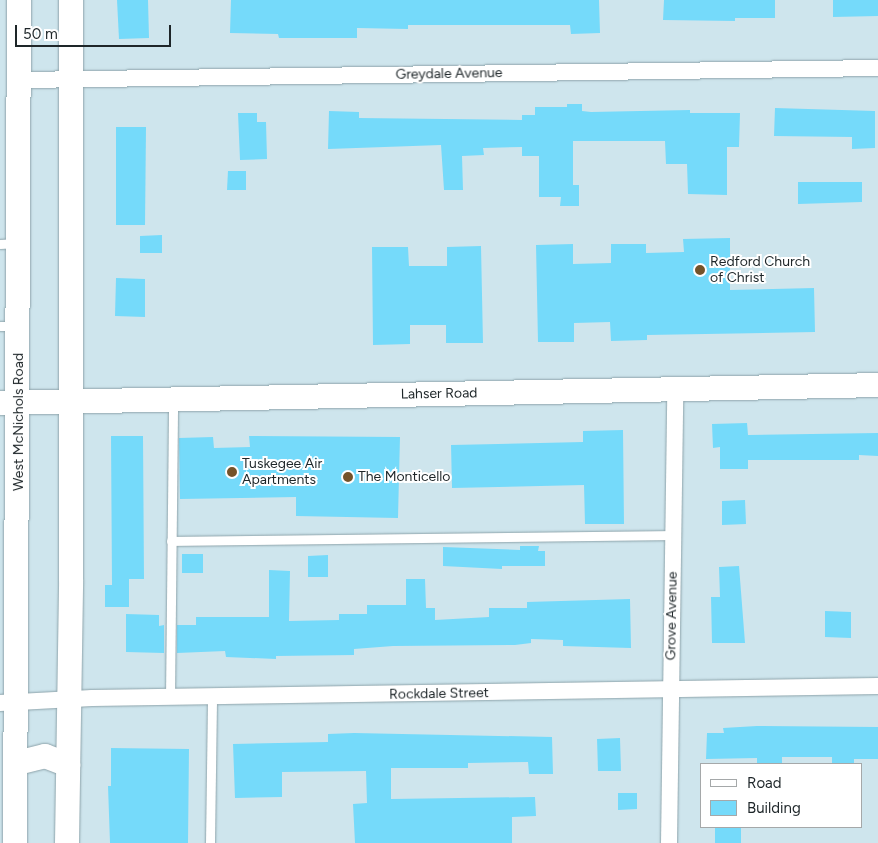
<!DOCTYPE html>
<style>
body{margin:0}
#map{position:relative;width:878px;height:843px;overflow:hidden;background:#cee5ed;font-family:Figtree,sans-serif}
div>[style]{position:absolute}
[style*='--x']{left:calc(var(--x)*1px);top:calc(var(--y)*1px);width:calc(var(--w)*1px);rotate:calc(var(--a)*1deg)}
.building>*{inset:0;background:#75dafa}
.roads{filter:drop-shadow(0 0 1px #8da3aa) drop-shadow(0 0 1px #8da3aa)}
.service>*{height:9px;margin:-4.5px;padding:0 4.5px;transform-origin:4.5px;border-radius:4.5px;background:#fff}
.minor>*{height:16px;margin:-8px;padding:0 8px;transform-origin:8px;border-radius:8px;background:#fff}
.secondary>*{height:24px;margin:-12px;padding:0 12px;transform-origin:12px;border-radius:12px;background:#fff}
.dots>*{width:14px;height:14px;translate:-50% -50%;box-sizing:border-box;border:2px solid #fff;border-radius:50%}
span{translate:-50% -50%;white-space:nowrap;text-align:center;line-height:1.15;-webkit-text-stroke:4px #fff;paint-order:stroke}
.street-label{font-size:14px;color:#1e2629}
.poi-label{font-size:14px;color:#1e2629}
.left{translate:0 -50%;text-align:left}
.legend{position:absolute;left:700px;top:763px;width:162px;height:65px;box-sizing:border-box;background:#fff;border:1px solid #a5a8a9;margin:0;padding:6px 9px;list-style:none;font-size:15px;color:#1e2629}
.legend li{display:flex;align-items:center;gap:10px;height:25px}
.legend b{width:25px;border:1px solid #a5a8a9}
.scale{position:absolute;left:15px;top:25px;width:156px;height:22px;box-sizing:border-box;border:2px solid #1e2629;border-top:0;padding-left:6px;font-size:15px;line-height:18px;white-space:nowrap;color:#1e2629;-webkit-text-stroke:4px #fff;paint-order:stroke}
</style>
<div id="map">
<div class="building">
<i style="clip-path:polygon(117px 0,148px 0,149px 38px,119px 39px)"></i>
<i style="clip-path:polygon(231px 0,599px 0,600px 33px,571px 34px,570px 25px,408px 25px,408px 29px,357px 28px,357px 38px,279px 38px,278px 34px,230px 33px)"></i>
<i style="clip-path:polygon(664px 0,775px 0,775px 18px,735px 18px,735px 21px,663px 20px)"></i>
<i style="clip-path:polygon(833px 0,878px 0,878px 16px,833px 17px)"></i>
<i style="clip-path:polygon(567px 104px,582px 104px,582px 111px,591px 112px,690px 110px,690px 113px,740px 113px,739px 147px,727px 147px,727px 195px,688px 194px,687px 164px,666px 164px,665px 141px,573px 141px,573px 185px,579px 185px,579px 206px,560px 206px,561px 197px,539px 197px,539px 156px,522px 156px,522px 147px,483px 148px,484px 155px,462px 156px,463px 190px,444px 190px,441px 145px,328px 149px,329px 111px,359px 112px,359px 118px,522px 120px,522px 115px,535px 115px,535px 107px,567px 107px)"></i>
<i style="clip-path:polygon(775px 108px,875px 111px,875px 148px,852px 149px,852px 137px,774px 136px)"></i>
<i style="clip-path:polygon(238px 113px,257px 113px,257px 122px,266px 122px,267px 159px,240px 160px)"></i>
<i style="clip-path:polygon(116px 127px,146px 127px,145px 225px,116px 225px)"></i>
<i style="clip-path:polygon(228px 171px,246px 171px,246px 190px,227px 190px)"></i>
<i style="clip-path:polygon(798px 182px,862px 182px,862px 202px,798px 204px)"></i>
<i style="clip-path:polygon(162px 235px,162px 253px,140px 253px,140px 236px)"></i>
<i style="clip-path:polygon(730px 238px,730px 290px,814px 288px,815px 332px,647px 335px,647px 340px,611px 341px,610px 322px,574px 323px,574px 342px,538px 342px,536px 245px,573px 244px,573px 264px,611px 263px,611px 244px,646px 244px,646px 253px,684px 252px,683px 239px)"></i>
<i style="clip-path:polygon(481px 246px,483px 343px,446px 343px,446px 325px,410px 325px,410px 344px,373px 345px,372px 247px,408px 247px,409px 266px,447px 266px,447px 247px)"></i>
<i style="clip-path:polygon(116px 278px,145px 279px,145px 317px,115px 316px)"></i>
<i style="clip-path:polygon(747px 423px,748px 435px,878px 433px,878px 456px,859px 455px,859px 460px,748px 460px,748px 469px,720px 469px,720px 447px,713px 448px,712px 424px)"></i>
<i style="clip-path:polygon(623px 430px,624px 524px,585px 524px,584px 485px,452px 488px,451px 445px,583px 442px,583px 431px)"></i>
<i style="clip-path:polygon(111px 436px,143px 436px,144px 579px,129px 579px,129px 607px,105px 607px,105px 585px,112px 585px)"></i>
<i style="clip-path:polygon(249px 436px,400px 437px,398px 518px,296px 516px,296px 497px,180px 499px,179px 438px,213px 437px,214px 448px,250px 447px)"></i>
<i style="clip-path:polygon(745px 500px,746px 524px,722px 525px,722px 501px)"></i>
<i style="clip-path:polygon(520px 546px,539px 546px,538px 551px,545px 551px,545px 566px,502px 566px,502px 569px,443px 566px,443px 547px,520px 550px)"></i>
<i style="clip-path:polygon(182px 554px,203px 554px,203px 573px,182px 573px)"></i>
<i style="clip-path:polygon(328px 555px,328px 577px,308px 577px,308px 556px)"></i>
<i style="clip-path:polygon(739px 566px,745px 643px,712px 643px,711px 597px,720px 597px,719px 567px)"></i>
<i style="clip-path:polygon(269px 570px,290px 571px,289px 621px,339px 620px,339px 614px,367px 614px,367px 605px,406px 605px,406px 579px,425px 579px,426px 608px,435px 608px,435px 620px,489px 617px,489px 608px,527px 608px,527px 602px,630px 599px,631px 648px,563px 646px,563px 640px,531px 639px,531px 643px,515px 645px,393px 646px,354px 649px,354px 655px,276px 656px,276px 659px,226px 657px,225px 651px,177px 653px,177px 625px,196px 625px,196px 617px,269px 617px)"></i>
<i style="clip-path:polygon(825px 611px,851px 612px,851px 638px,825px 637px)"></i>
<i style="clip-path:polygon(126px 614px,159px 615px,159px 626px,164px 625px,164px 653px,126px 652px)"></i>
<i style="clip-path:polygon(757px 726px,878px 727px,878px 759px,854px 759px,854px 764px,832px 764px,832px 757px,782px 757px,782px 764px,757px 764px,757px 758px,706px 759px,707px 733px,724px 733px,723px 728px)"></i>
<i style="clip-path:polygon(354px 733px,552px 737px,553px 774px,529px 774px,528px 762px,468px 763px,468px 768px,391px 768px,391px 799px,535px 797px,536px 816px,512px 817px,512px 843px,355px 843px,353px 804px,367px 803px,366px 771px,282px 772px,282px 797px,235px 798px,233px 744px,328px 742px,328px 734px)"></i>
<i style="clip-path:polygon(620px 738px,621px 771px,598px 771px,597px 739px)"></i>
<i style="clip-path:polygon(111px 748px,189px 749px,188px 843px,110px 843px,108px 786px,111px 786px)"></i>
<i style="clip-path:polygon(618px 793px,637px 793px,637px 809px,618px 810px)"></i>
<i style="clip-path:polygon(715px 827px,741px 827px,741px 843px,715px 843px)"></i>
</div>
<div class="roads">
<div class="service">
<i style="--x:0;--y:244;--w:17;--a:-3"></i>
<i style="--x:0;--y:326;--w:17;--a:0"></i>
<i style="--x:171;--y:541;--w:502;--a:-0.68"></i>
<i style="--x:170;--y:698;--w:296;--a:-89.4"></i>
<i style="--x:210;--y:843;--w:146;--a:-89.2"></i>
</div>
<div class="minor">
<i style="--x:20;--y:80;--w:858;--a:-0.8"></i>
<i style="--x:0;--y:703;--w:92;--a:-3.1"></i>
<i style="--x:92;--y:698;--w:786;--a:-0.87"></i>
<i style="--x:669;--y:843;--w:454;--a:-89.2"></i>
</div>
<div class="secondary">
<i style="--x:0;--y:403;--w:878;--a:-1.17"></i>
<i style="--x:17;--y:763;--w:29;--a:-14"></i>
<i style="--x:45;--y:756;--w:25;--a:21"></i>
<i style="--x:15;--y:843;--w:843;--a:-89.73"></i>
<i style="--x:67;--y:843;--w:263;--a:-89.1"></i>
<i style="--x:71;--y:580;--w:580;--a:-90"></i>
</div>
</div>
<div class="dots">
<i style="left:700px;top:270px;background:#74532a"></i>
<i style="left:232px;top:472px;background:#74532a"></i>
<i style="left:348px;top:477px;background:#74532a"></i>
</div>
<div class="street-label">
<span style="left:449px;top:74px;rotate:-1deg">Greydale Avenue</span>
<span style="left:439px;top:394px;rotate:-1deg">Lahser Road</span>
<span style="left:19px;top:422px;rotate:-90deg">West McNichols Road</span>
<span style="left:672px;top:616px;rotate:-89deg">Grove Avenue</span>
<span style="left:439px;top:694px;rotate:-1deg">Rockdale Street</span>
</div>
<div class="poi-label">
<span class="left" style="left:710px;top:270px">Redford Church<br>of Christ</span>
<span class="left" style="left:242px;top:472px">Tuskegee Air<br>Apartments</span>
<span class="left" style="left:358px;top:477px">The Monticello</span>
</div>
<ul class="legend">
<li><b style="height:6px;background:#fff"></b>Road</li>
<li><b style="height:14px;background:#75dafa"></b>Building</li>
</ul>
<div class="scale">50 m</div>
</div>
